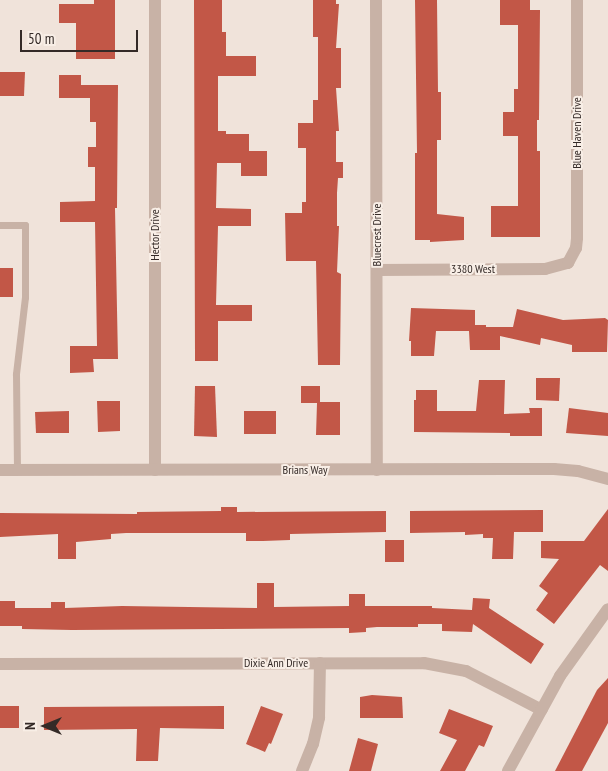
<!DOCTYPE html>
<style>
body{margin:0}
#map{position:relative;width:608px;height:771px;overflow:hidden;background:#f0e3da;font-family:"PT Sans Narrow",sans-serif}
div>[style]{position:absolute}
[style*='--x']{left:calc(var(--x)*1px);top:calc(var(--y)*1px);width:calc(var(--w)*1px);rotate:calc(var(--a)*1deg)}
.building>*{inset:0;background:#c25747}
.lane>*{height:7px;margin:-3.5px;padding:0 3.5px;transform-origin:3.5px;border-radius:3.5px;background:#c8b2a6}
.street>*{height:12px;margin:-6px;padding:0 6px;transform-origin:6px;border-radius:6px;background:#c8b2a6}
span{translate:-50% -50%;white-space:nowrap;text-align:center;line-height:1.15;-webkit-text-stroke:4px #f8eee6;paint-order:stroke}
.street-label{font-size:12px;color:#342a27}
.north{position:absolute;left:20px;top:701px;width:50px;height:50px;-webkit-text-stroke:4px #f8eee6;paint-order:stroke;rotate:270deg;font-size:14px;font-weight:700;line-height:20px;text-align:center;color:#342a27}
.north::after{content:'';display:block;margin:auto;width:18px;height:22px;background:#342a27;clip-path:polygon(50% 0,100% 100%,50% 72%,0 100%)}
.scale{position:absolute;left:20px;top:30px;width:118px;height:22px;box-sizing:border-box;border:2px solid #342a27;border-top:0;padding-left:6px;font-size:15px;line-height:18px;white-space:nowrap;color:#342a27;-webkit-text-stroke:4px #f8eee6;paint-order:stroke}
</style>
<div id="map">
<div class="building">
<i style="clip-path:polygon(94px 0,115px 0,115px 59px,76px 59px,76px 23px,59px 23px,59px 4px,94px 4px)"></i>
<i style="clip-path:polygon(194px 0,222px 0,222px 32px,226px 32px,226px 56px,256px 56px,256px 76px,218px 76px,218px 131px,226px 131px,226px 134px,249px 134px,249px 151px,267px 151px,267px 176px,241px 176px,241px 163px,217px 163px,216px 208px,251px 209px,251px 226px,218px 226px,216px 305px,252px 305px,252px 321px,218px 321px,218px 361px,195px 361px)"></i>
<i style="clip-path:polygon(313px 0,336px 0,336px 4px,339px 4px,336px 48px,341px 48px,341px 88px,336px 88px,339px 131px,336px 131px,336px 162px,343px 162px,343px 178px,338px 178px,337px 193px,337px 226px,339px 226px,337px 272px,341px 274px,340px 365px,318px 365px,316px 261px,286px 261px,285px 213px,302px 213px,302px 202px,306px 202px,306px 148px,298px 148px,298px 123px,313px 123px,313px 100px,318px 100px,318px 37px,313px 37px)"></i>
<i style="clip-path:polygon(415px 0,437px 0,438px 92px,441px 92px,441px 140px,437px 140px,437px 214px,464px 217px,464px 240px,430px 242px,430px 240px,415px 240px,415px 153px,417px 153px)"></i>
<i style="clip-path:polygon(500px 0,530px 0,530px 10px,540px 10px,539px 120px,537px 120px,537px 151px,540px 151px,540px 237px,491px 237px,491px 206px,518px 206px,518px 136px,503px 136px,503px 112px,514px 112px,514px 89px,518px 89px,518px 25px,500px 25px)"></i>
<i style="clip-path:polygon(0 72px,25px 72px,24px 96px,0 96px)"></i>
<i style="clip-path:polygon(59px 75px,81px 75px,81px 85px,118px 85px,117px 208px,115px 208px,118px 359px,93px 359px,94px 372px,70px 373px,70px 346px,97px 346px,95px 222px,60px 222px,60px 202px,95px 201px,95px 167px,88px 167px,88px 147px,96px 147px,96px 122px,90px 122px,90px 98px,59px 98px)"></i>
<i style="clip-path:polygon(0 268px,13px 268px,13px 297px,0 297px)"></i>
<i style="clip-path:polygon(411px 308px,475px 310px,475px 325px,486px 325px,486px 327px,513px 327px,517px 309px,563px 320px,605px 318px,608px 320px,607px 352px,572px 352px,572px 345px,541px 338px,540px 345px,500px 336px,500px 350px,470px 350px,469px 331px,436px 331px,434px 356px,411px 356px,411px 341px,409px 341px)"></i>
<i style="clip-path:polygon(536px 378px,560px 378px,559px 401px,536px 400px)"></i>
<i style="clip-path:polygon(479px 380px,505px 380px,504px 414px,530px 413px,529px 408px,542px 408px,542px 436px,510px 436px,510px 433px,414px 432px,414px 400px,416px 400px,416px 390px,437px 390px,437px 411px,476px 411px)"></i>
<i style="clip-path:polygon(195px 386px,215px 386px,217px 437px,194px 436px)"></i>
<i style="clip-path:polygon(301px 386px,320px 386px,320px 402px,340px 402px,340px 435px,316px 435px,317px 403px,301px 403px)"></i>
<i style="clip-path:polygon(97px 401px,120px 401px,120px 431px,98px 432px)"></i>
<i style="clip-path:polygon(569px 408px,608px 413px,608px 436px,566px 433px)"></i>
<i style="clip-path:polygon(69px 411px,69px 433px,36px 433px,35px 412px)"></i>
<i style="clip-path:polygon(244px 411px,276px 411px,276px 434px,244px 434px)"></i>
<i style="clip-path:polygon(221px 507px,237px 507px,237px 512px,386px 511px,386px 532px,290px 534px,290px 540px,263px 541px,246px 541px,246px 533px,126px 533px,111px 534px,111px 539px,76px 542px,76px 559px,58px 559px,58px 534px,0 537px,0 513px,137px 514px,137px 512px,221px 511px)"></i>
<i style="clip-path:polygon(608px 509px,608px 571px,600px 565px,554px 624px,536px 610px,548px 593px,539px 586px,559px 559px,541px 558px,541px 541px,584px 541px)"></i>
<i style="clip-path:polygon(543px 510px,543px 532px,514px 532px,513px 559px,492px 559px,493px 538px,483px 538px,483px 534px,465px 535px,465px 532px,410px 533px,410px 511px)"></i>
<i style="clip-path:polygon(385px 540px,404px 540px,404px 562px,385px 562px)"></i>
<i style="clip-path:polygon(257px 583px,274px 583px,274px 607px,349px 606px,349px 594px,365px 594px,365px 606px,432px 606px,432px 608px,472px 610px,473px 598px,490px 599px,489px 608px,544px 644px,531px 664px,473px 624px,472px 632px,442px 631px,442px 624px,418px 624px,418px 627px,377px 627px,366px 628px,366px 632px,349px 633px,349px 628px,72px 630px,22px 629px,22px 626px,0 626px,0 601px,15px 601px,15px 608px,51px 608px,51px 602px,65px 602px,65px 608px,122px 606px,257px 608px)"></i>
<i style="clip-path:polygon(608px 678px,608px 723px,582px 771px,555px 771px,597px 690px)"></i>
<i style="clip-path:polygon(372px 695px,402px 697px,403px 718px,360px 718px,360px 697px)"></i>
<i style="clip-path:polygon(0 706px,19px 706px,19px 728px,0 728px)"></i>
<i style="clip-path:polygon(224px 706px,224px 729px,160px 728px,158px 761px,136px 761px,137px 729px,44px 730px,44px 707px)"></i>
<i style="clip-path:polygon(261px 706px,283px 714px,271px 744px,269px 743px,265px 752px,246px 744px)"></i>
<i style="clip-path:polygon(449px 709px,493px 726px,484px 747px,479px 745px,465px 771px,440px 771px,457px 740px,439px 733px)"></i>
<i style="clip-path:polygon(358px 738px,378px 744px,371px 771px,349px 771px)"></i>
</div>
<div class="lane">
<i style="--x:0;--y:225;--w:25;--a:0"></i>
<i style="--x:25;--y:225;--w:72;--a:90"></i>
<i style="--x:25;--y:297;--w:78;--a:96.7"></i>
<i style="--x:16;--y:374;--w:96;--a:89.4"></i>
</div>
<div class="street">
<i style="--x:155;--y:0;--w:470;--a:90"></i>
<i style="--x:376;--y:0;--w:470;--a:89.9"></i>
<i style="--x:377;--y:270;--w:168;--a:-0.3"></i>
<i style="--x:545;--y:269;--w:24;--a:-15"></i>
<i style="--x:568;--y:263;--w:17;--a:-62"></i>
<i style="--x:576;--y:248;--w:10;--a:-84"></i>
<i style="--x:577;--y:238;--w:238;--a:-90"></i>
<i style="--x:0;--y:470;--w:554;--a:-0.1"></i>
<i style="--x:554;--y:469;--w:24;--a:5"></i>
<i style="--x:578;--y:471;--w:31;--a:15"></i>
<i style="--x:0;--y:664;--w:424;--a:-0.1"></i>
<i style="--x:424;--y:663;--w:43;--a:10.8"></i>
<i style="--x:466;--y:671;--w:85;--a:27.2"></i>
<i style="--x:302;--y:771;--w:29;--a:-68"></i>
<i style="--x:313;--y:744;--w:27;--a:-77"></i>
<i style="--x:319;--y:718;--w:55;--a:-89"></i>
<i style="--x:508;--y:771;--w:108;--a:-61.3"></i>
<i style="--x:560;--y:676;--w:82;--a:-54.4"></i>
</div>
<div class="street-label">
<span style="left:577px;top:133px;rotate:-90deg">Blue Haven Drive</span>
<span style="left:155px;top:235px;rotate:-90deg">Hector Drive</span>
<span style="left:377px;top:235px;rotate:-90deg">Bluecrest Drive</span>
<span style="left:473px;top:269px">3380 West</span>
<span style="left:305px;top:470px">Brians Way</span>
<span style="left:276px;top:663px">Dixie Ann Drive</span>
</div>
<div class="north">N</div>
<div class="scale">50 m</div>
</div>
